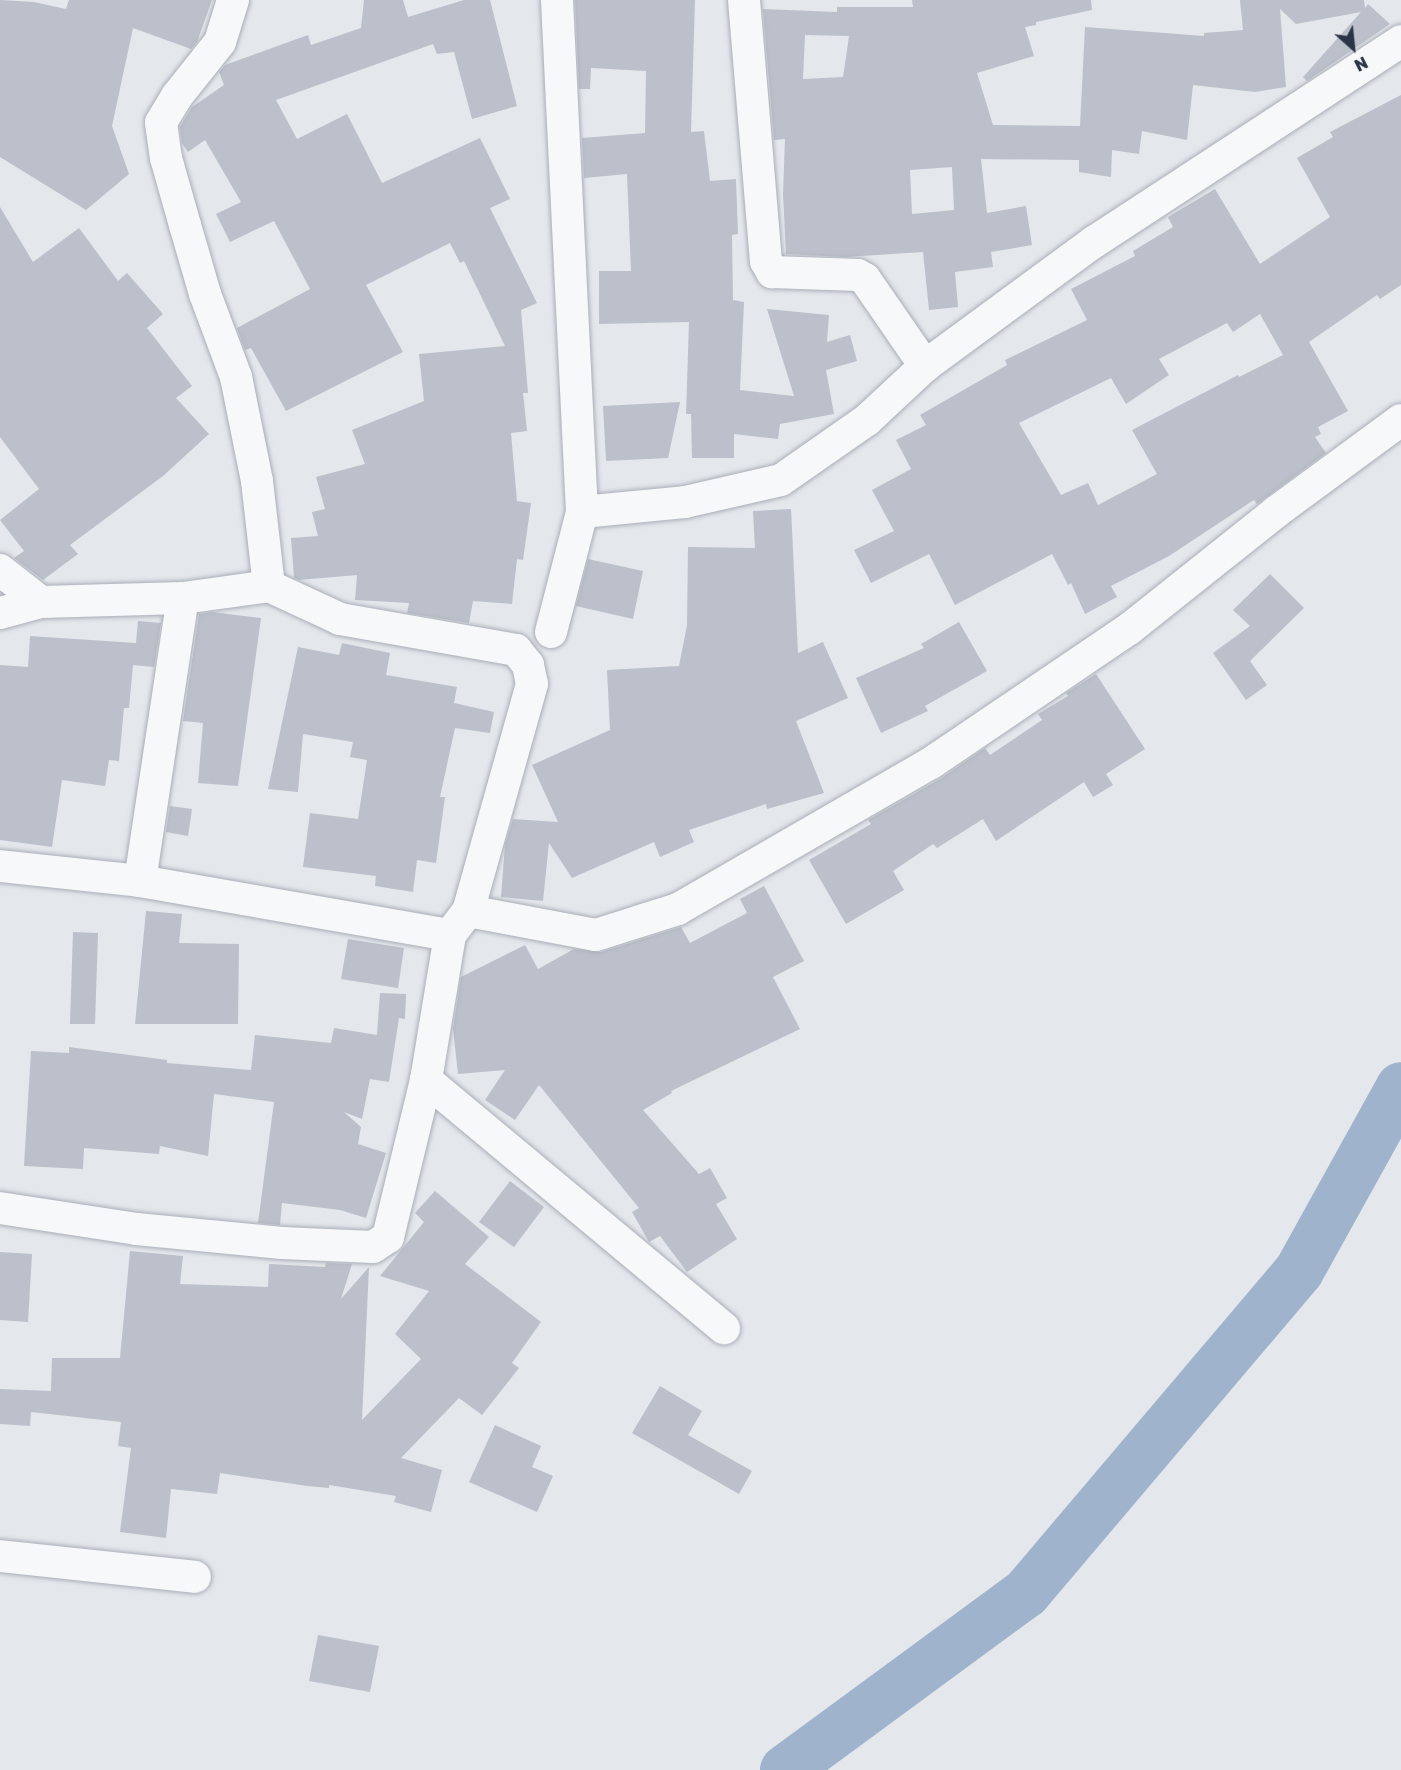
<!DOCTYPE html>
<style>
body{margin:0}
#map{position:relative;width:1401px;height:1770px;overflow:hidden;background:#e4e7ec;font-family:"Golos Text",sans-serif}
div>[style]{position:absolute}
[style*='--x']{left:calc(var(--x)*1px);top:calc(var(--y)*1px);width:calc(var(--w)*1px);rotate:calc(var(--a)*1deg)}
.river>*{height:50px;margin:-25px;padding:0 25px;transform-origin:25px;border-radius:25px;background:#9fb4cc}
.building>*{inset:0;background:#bbc0ca}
.roads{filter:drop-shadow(0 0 2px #a9aeb7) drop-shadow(0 0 2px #a9aeb7)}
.minor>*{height:32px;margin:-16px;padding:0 16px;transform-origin:16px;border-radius:16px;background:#f7f8fa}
span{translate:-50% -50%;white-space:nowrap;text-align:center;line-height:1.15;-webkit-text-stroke:4.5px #f4f6f9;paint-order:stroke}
.north{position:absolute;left:1323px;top:18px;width:60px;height:60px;-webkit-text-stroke:4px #f4f6f9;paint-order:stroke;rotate:153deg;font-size:16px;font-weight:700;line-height:24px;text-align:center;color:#2b3445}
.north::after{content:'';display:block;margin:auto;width:21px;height:27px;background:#2b3445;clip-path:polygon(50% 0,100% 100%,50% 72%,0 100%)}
</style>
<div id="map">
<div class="river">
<i style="--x:785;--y:1770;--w:299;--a:-36.3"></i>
<i style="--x:1026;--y:1593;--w:422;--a:-49.7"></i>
<i style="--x:1299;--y:1271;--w:210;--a:-61"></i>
</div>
<div class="building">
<i style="clip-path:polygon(0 0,34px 2px,66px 9px,69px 0,212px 0,197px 42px,191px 49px,133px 28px,112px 126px,129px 174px,86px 210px,0 157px)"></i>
<i style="clip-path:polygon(364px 0,403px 0,408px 17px,464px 0,490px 0,517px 106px,472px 119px,454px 52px,437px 54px,433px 44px,276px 100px,297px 139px,347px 114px,382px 183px,480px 138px,510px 199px,490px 208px,537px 303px,521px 310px,528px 393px,523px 393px,527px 431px,511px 433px,517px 501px,531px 503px,523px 560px,517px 559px,512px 604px,473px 601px,469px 623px,407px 613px,409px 603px,355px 600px,357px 575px,299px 580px,294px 578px,291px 538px,318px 536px,312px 512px,325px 509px,316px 477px,365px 464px,352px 430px,424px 401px,419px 354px,505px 346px,464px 261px,460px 263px,450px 243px,366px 285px,403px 352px,286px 411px,251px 348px,245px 350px,237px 328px,310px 289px,274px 221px,230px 242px,216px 214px,241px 202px,205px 140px,188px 152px,182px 143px,180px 127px,192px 107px,224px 85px,219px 72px,225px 65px,308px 35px,311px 45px,361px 28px)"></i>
<i style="clip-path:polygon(575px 0,695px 0,691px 132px,704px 131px,710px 181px,736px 179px,738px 234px,732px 235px,733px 300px,744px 302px,740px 390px,794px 396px,767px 309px,829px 315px,827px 342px,850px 335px,857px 361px,826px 370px,834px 414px,780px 424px,778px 439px,734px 434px,734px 458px,692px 458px,691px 414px,686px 414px,689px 322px,599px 324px,599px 271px,631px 271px,627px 174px,584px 178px,582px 138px,645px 133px,646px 71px,591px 68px,590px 89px,579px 89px)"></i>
<i style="clip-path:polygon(evenodd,912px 0,1091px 0,1092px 10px,1036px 22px,1036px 25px,1025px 27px,1034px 56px,977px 73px,993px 125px,1080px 126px,1085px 27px,1204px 36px,1204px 33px,1243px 30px,1240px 0,1364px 0,1365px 8px,1368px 4px,1390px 24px,1307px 81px,1303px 77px,1361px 12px,1296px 24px,1280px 9px,1286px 87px,1255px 92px,1193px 85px,1187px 140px,1142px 131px,1139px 154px,1112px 150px,1111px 177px,1079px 172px,1079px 160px,981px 159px,987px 213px,1026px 206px,1032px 245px,991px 252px,993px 267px,955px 272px,958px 307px,929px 310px,923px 252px,845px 257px,786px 254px,783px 193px,785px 139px,774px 140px,763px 9px,837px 12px,837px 7px,913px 7px,912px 0,805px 35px,849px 36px,843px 77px,803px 79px,805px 35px,912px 0,952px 167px,954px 210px,912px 214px,910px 170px,952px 167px)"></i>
<i style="clip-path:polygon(evenodd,1401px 95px,1401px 285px,1380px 299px,1377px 295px,1309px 342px,1348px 411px,1318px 427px,1321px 434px,1315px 437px,1326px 453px,1257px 504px,1254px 500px,1169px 556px,1111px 586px,1117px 597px,1085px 614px,1071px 583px,1068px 585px,1052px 554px,955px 605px,929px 554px,871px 583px,854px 550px,894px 531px,872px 490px,911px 469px,896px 440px,926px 425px,920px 415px,1007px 365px,1005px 360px,1087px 320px,1071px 289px,1135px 256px,1133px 251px,1173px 227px,1168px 217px,1215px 189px,1260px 264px,1330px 217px,1297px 158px,1333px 137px,1330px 132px,1401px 95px,1260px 314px,1283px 355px,1239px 377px,1238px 375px,1132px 430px,1157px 474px,1098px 505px,1088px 483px,1061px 495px,1019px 423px,1111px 378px,1126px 404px,1169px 375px,1159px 359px,1227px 323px,1233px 332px,1260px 314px)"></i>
<i style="clip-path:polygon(0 207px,33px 262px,79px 228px,118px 281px,127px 273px,163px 314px,147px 328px,192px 386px,176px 398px,209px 434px,163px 476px,70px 545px,78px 554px,43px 580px,14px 558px,24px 551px,0 520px,39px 489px,0 437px)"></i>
<i style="clip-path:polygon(680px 402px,668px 458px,606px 461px,603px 406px)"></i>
<i style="clip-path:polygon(791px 509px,798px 653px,823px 642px,848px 698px,796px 721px,824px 793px,767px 809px,766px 804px,689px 830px,694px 842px,660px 857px,654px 842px,572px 878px,549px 843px,543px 901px,501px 897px,505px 845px,513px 819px,558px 822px,532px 765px,610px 730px,607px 670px,679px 666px,687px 625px,688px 547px,755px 548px,753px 511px)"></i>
<i style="clip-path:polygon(588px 559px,643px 571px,633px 619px,576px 606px)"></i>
<i style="clip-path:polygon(1270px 574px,1304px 608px,1250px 661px,1267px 685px,1246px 700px,1213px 653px,1250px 626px,1233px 610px)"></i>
<i style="clip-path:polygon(212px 612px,261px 618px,238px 786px,198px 783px,203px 723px,183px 721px,199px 614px)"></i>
<i style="clip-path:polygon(138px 621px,161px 623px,154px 667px,133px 665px,129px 708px,124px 708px,119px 761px,109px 760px,105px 786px,62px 780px,52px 847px,0 840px,0 665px,28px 667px,30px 636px,136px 643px)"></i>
<i style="clip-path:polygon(959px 622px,987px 671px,925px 706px,928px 711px,881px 733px,856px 678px,924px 648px,921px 644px)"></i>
<i style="clip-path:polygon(342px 643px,390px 653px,386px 675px,457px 687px,454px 703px,494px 712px,490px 733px,455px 728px,440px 797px,445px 797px,436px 863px,417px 860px,413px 892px,375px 886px,376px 876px,303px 867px,310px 813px,358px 819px,367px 760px,350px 757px,353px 742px,303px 734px,298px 792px,268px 789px,298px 647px,339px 655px)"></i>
<i style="clip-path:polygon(1096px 674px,1145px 749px,1106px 774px,1113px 785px,1093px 797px,1084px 782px,996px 841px,983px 819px,937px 848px,933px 844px,893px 871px,904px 890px,846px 924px,809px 860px,871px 824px,868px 820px,940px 779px,985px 748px,990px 755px,1042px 720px,1038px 714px,1068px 696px,1066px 693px)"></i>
<i style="clip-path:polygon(170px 806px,192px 809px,188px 836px,166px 832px)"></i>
<i style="clip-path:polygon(764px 886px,804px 961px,773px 977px,800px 1029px,671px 1091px,672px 1093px,643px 1110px,699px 1174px,710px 1168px,727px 1198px,716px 1204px,737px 1239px,687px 1272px,660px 1236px,649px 1242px,632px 1212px,639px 1208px,539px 1085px,515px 1120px,485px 1100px,505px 1070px,458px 1074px,453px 1029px,461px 977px,525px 945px,538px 969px,574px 949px,601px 952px,681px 927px,690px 943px,747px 913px,740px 899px)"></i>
<i style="clip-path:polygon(146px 911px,182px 914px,179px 943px,239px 944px,238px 1024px,135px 1024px)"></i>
<i style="clip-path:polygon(73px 932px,98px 933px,95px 1024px,70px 1024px)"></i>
<i style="clip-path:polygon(348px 939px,404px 948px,398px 988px,341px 979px)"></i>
<i style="clip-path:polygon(380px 993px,406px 994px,405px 1019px,399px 1018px,389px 1082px,370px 1079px,362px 1119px,344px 1112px,361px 1127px,358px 1144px,386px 1153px,366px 1218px,340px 1210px,282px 1203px,280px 1225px,258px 1223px,274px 1102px,214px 1094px,208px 1156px,160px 1146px,159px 1154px,84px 1148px,83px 1169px,24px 1166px,31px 1051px,69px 1053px,69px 1047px,167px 1060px,167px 1063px,251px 1070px,255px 1035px,331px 1043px,334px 1028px,377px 1035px)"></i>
<i style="clip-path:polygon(510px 1181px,544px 1207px,514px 1247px,479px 1222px)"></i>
<i style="clip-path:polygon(435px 1191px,489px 1237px,465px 1264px,541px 1322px,512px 1363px,519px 1368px,482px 1415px,459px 1398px,401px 1458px,442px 1470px,431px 1512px,394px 1502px,396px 1496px,329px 1485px,329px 1488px,307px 1486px,220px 1473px,217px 1494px,171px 1489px,166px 1538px,120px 1532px,131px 1448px,118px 1446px,121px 1422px,31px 1412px,30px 1426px,0 1424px,0 1389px,51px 1391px,52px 1358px,120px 1358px,130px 1251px,183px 1256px,180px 1284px,268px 1287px,269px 1264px,325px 1267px,326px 1263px,352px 1264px,341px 1299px,369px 1267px,362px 1420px,421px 1359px,395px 1334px,429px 1291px,380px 1276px,424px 1222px,415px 1213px)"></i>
<i style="clip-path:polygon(0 1252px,32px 1254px,28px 1322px,0 1320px)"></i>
<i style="clip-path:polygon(660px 1386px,702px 1411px,688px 1435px,752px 1471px,739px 1494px,632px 1433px)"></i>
<i style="clip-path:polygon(495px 1425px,541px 1446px,532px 1467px,553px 1476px,537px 1512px,469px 1482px)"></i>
<i style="clip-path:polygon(318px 1635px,379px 1646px,370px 1692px,309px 1681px)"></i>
</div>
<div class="roads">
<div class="minor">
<i style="--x:233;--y:0;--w:44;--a:107.2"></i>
<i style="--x:220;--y:42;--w:69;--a:128.5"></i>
<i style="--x:177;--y:96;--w:31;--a:121"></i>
<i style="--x:161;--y:123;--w:35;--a:82"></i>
<i style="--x:166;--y:158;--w:70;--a:74.2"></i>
<i style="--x:185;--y:225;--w:72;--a:73.8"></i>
<i style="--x:205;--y:294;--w:89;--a:69.5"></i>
<i style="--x:236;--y:377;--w:106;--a:78.6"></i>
<i style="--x:257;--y:481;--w:106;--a:83.5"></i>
<i style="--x:744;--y:0;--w:262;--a:85.2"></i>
<i style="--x:766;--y:261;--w:13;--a:61"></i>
<i style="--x:772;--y:272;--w:86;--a:2"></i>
<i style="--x:858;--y:275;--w:8;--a:30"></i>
<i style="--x:865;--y:279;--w:106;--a:55.4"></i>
<i style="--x:582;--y:512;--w:103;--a:-5.5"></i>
<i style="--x:685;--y:502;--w:98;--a:-12.9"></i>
<i style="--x:781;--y:480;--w:105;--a:-34.9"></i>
<i style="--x:867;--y:420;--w:79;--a:-43"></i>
<i style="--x:925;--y:366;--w:210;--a:-36.3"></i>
<i style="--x:1094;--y:242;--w:367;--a:-33.2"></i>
<i style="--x:0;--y:570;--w:52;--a:38"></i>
<i style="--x:0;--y:613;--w:42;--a:-15"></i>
<i style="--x:41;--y:602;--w:142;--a:-1.6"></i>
<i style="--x:183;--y:598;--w:87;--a:-7.9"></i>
<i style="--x:269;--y:586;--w:78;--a:24.9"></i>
<i style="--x:340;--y:619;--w:179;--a:10"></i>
<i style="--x:516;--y:650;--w:19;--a:51"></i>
<i style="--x:528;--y:665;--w:19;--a:78"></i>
<i style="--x:532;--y:684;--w:236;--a:105.7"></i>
<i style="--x:468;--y:911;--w:30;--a:127"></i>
<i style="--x:450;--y:935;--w:147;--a:99.4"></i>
<i style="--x:426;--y:1080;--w:162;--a:103.6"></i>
<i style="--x:388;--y:1237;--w:18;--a:146"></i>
<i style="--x:373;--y:1247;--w:91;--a:-177.5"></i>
<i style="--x:282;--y:1243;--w:146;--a:-174.5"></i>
<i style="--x:137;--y:1229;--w:139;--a:-171.3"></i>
<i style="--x:551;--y:632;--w:124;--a:-75.5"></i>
<i style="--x:582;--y:512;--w:513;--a:-92.8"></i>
<i style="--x:0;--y:866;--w:141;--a:6.1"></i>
<i style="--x:140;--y:881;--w:315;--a:9.9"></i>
<i style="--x:140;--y:881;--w:286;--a:-81.4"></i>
<i style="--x:468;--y:911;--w:130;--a:10.6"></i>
<i style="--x:596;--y:935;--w:86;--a:-17.6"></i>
<i style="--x:678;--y:909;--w:292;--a:-30"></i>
<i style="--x:931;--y:763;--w:239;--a:-34.1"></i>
<i style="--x:1129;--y:629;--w:188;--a:-38.5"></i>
<i style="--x:1276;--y:512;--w:155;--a:-36.4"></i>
<i style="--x:426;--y:1080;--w:388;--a:39.8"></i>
<i style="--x:0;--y:1556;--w:196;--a:6.1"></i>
</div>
</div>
<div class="north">N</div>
</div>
